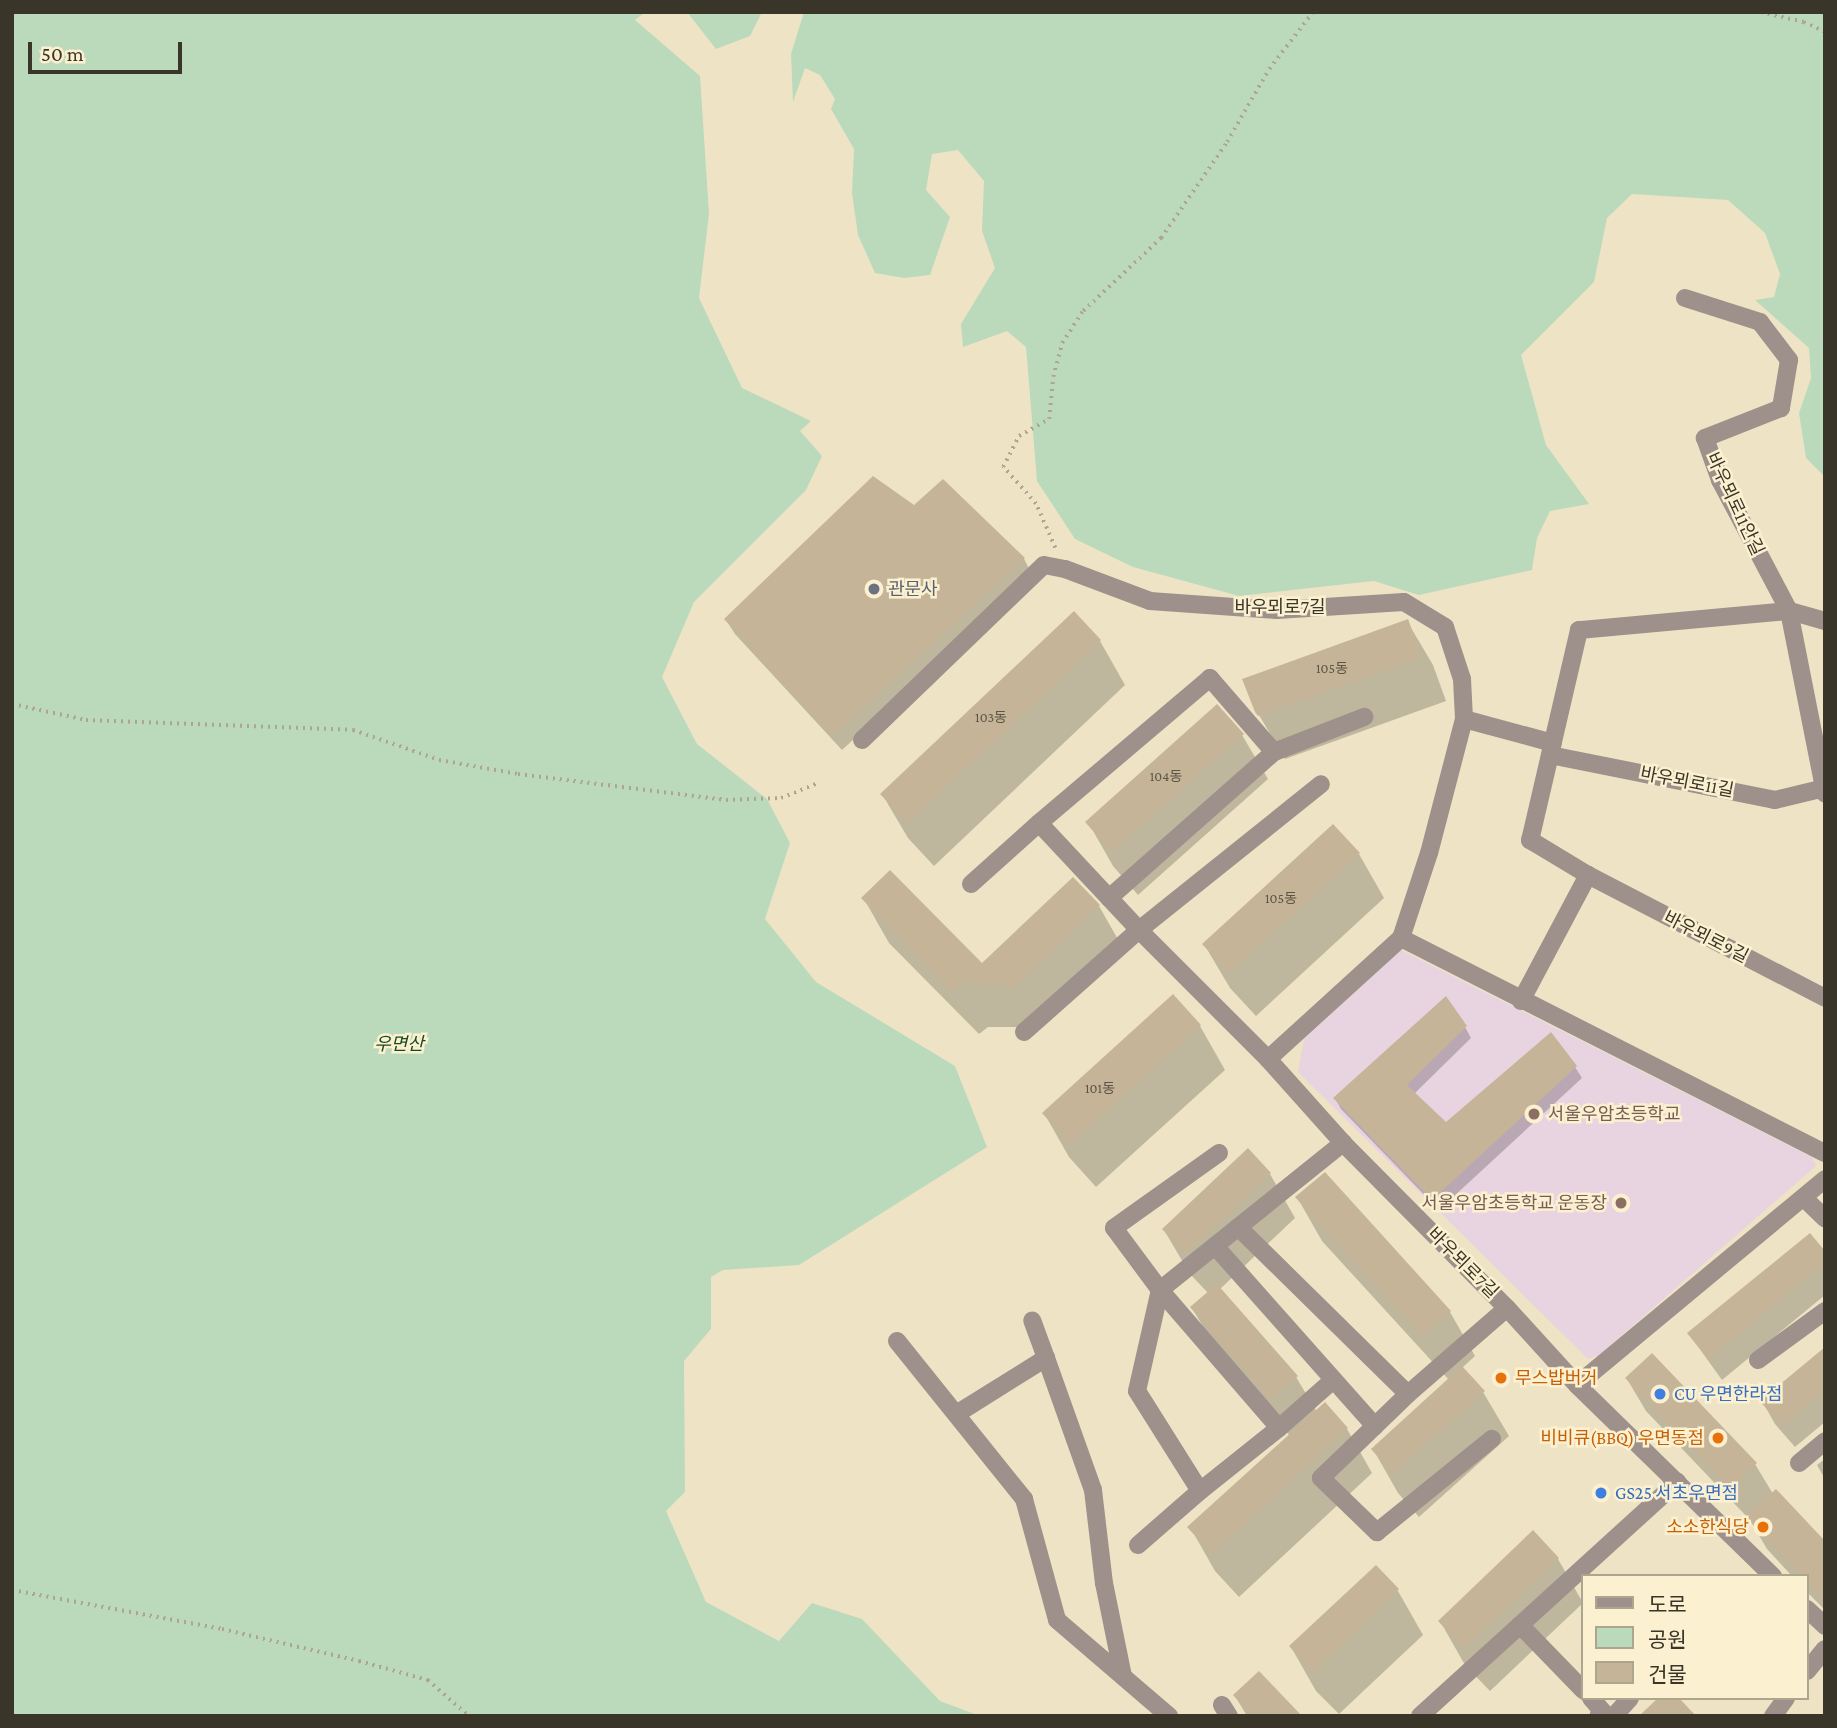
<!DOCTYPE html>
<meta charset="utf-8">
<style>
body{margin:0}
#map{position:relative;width:1837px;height:1728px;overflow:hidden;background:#eee4c5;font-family:"Crimson Pro","Noto Sans KR",serif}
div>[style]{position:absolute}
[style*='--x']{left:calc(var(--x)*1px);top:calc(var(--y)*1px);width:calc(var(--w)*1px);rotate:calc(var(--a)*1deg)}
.education>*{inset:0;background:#e8d3e0}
.green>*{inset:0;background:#bbdabc}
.shadow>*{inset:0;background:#0003}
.building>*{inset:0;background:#c6b499}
.path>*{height:3.5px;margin-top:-1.75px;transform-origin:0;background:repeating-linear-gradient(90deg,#ada58d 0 2px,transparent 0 7px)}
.minor>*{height:18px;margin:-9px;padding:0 9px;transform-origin:9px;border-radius:9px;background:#9e908a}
.dots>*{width:19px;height:19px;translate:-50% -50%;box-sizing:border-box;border:4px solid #fbf1d1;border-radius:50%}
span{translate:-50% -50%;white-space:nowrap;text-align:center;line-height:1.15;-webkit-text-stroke:5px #fbf1d1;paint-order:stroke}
.number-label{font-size:14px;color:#5c5545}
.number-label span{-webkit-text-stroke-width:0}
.street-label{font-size:18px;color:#393529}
.worship-label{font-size:18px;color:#5b616d}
.left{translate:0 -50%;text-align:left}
.park-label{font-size:18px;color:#174c1f;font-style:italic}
.education-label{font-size:18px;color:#785e54}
.right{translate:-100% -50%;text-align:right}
.food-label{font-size:18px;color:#c56008}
.shop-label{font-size:18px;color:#366cbe}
.frame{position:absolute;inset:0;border:14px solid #393529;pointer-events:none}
.legend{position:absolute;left:1581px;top:1574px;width:228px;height:126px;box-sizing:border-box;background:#fbf1d1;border:2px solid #ada68e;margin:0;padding:9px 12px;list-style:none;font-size:21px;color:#393529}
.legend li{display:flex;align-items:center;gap:14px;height:35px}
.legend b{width:35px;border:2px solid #ada68e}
.scale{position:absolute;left:28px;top:42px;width:154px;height:32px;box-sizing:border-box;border:4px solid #393529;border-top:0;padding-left:9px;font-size:21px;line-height:24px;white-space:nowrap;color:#393529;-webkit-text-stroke:5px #fbf1d1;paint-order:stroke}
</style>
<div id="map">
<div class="education">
<i style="clip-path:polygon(1401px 950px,1812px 1157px,1816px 1166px,1599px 1355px,1588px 1359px,1298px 1072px,1304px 1039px)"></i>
</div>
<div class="green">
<i style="clip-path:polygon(12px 12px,646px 12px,635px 20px,700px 76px,709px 214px,699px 298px,742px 388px,811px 421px,800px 431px,822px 456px,806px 490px,694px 602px,662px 677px,697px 744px,767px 799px,790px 843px,765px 919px,816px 982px,955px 1066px,987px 1147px,799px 1265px,723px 1270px,711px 1277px,711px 1329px,684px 1361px,685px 1492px,666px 1511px,706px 1602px,779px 1641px,812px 1603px,862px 1619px,940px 1701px,980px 1716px,12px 1716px)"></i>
<i style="clip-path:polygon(687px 12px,762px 12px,750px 36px,716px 49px)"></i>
<i style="clip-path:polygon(804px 12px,1825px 12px,1825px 477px,1806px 458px,1799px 413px,1811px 378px,1809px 348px,1755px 300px,1774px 297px,1780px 274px,1765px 233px,1728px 200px,1632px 194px,1607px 218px,1594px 282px,1521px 355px,1546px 445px,1589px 504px,1550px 511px,1537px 538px,1532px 570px,1419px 595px,1374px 581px,1239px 596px,1133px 567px,1075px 539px,1037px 481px,1026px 347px,1007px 331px,963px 347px,961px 324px,995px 268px,982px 231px,984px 181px,958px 150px,932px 154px,926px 190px,950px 217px,930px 275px,904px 278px,875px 273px,858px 235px,852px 193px,854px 149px,831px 109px,835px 99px,820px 75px,805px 68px,793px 102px,791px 54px)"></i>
</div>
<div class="shadow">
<i style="clip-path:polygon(943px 482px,1024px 559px,1032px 574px,842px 750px,735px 634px,726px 620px,914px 508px)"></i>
<i style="clip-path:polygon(1074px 613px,1100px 641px,1125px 685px,934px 866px,908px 838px,882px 794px)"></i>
<i style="clip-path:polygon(1407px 621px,1433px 665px,1446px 701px,1285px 759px,1259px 715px)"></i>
<i style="clip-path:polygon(1242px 735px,1268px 779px,1138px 895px,1113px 866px,1088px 822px)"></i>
<i style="clip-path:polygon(1359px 854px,1384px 898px,1256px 1016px,1230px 988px,1204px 944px)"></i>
<i style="clip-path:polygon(864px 899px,982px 965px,1099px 906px,1124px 950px,1030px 1027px,988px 1027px,979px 1034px,889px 943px)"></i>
<i style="clip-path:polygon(1173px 996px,1200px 1026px,1225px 1070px,1096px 1187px,1069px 1157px,1044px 1113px)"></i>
<i style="clip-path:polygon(1465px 1027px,1471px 1038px,1414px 1094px,1446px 1125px,1575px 1067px,1582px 1078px,1439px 1210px,1341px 1109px,1335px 1098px)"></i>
<i style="clip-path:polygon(1270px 1174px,1295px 1218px,1219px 1290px,1296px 1377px,1317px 1412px,1347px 1429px,1372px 1473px,1239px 1597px,1215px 1571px,1190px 1527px,1290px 1436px,1218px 1352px,1192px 1308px,1209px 1294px,1190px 1274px,1164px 1230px)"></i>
<i style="clip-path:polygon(1297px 1197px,1450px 1312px,1475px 1356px,1462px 1368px,1483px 1392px,1509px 1436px,1419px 1517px,1398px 1493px,1373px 1449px,1449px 1380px,1322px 1241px)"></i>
<i style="clip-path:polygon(1825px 1254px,1825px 1295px,1722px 1380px,1689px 1334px)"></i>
<i style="clip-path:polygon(1825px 1349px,1825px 1422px,1795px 1447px,1775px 1424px,1762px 1401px)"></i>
<i style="clip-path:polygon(1627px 1379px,1755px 1464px,1773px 1494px,1825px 1543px,1825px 1610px,1807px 1592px,1807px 1576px,1792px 1576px,1767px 1549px,1750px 1520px,1646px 1411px)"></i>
<i style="clip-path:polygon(1825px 1459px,1825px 1479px,1817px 1465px)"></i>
<i style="clip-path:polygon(1533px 1533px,1558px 1559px,1583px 1603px,1490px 1691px,1465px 1665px,1440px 1621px)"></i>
<i style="clip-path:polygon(1376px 1567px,1398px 1591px,1423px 1635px,1339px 1714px,1316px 1691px,1291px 1647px)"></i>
<i style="clip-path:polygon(1235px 1696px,1300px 1716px,1247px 1716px)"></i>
</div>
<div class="building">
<i style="clip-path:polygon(873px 476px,914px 505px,943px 479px,1025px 558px,832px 736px,724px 619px)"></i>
<i style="clip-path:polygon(1074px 611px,1101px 640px,908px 823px,880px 794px)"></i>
<i style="clip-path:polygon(1408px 619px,1422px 657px,1258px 716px,1255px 712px,1242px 679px)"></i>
<i style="clip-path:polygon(1217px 704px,1244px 734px,1112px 852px,1085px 822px)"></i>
<i style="clip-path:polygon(1333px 824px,1360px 853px,1229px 973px,1202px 944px)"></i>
<i style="clip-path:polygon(890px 870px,982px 963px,1073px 877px,1100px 905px,1009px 991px,1003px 984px,962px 983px,953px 992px,861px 898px)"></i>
<i style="clip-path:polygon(1173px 994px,1201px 1025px,1070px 1144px,1042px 1113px)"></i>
<i style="clip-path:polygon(1446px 996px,1467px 1026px,1407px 1085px,1446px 1122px,1551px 1032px,1577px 1066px,1432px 1200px,1333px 1098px)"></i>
<i style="clip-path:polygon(1248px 1148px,1271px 1173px,1186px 1254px,1162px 1229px)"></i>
<i style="clip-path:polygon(1325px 1172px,1451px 1311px,1422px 1336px,1295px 1197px)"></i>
<i style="clip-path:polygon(1810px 1233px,1825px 1251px,1825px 1263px,1708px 1359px,1687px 1333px)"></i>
<i style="clip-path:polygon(1217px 1284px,1298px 1376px,1270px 1400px,1190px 1307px)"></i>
<i style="clip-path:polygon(1825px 1347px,1825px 1390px,1781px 1426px,1760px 1401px)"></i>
<i style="clip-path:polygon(1652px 1353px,1757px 1463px,1730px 1488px,1625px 1378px)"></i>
<i style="clip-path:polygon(1462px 1366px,1485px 1391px,1393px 1474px,1371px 1449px)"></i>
<i style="clip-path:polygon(1325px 1402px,1348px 1428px,1212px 1554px,1187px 1527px)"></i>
<i style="clip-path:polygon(1776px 1489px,1825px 1541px,1825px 1600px,1807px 1581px,1807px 1576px,1802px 1576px,1746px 1516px)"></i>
<i style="clip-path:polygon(1533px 1530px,1559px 1558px,1464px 1648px,1438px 1621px)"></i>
<i style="clip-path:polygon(1376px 1565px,1399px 1589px,1313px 1672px,1289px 1646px)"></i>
<i style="clip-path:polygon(1259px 1671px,1302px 1716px,1252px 1716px,1233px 1695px)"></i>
<i style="clip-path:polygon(1658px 1698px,1679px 1698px,1696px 1716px,1639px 1716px)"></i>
</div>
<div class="path">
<i style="--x:1761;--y:12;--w:44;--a:13.1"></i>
<i style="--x:1804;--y:22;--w:23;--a:25"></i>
<i style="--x:1055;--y:548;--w:48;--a:-113.4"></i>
<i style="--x:1036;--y:504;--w:50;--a:-131.7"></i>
<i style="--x:1003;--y:467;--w:35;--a:-63"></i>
<i style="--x:1019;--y:436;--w:34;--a:-30"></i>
<i style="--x:1049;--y:419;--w:42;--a:-84.6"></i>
<i style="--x:1053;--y:377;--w:35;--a:-75"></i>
<i style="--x:1062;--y:343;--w:38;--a:-57"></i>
<i style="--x:1083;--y:311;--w:107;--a:-43.1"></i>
<i style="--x:1161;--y:238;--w:116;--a:-55.5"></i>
<i style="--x:1227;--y:142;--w:84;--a:-60.1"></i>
<i style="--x:1269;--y:69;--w:72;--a:-52.3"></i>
<i style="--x:12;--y:704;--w:76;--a:12.2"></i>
<i style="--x:86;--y:720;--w:267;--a:2.1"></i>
<i style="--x:353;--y:730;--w:91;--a:19.2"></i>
<i style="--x:439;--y:760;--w:80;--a:10"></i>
<i style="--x:518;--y:774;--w:210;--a:7.1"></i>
<i style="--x:726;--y:800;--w:55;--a:-2.1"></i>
<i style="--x:781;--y:798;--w:40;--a:-22"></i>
<i style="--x:12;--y:1590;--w:214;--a:10.5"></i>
<i style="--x:222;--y:1629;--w:141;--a:13.1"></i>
<i style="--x:359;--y:1661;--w:72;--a:15.4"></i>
<i style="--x:428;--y:1680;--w:55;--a:41.3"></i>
</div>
<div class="minor">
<i style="--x:1685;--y:298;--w:79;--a:17.7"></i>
<i style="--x:1760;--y:322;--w:48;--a:52.7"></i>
<i style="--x:1789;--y:360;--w:49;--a:99.5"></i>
<i style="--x:1781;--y:408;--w:82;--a:158.5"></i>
<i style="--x:1705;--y:438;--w:45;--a:70.3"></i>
<i style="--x:1720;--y:480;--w:148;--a:62.2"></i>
<i style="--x:1789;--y:611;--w:186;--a:78.8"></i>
<i style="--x:1825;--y:621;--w:37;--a:-164"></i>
<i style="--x:1789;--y:611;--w:211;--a:174.8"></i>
<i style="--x:1579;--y:630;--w:216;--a:103.1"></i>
<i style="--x:1530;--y:840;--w:68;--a:31.1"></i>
<i style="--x:1588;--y:875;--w:267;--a:27.4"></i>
<i style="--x:1464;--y:719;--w:92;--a:15.1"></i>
<i style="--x:862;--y:740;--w:252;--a:-43.9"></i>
<i style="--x:1044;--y:565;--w:21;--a:11"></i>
<i style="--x:1065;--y:569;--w:91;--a:20.6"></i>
<i style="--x:1150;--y:601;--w:127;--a:4.1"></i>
<i style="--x:1277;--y:610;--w:127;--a:-3.6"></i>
<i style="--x:1404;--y:602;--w:48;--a:31.4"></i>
<i style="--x:1445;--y:627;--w:55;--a:71.9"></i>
<i style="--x:1462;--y:679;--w:40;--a:87.1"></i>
<i style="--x:1464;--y:719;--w:138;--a:104.6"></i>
<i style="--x:1429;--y:853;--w:89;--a:108.2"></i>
<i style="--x:1401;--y:938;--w:180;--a:137.7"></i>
<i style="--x:1274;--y:752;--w:97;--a:-21.3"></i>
<i style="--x:1550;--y:755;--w:229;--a:11.3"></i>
<i style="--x:1775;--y:800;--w:51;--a:-13.5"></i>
<i style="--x:971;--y:884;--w:91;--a:-41.9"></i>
<i style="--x:1109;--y:898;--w:220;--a:-41.5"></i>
<i style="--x:1274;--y:752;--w:98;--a:-130.9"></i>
<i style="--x:1210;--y:678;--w:224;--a:139.7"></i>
<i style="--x:1039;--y:823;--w:146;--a:46.9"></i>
<i style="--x:1139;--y:930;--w:182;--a:45"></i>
<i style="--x:1268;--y:1059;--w:113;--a:48.2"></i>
<i style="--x:1343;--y:1143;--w:233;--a:45.2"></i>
<i style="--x:1507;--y:1308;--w:104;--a:47.7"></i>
<i style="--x:1577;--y:1385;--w:274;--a:44.3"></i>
<i style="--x:1401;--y:938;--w:475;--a:26.9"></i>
<i style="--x:1521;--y:1001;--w:143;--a:-62"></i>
<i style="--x:1024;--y:1032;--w:154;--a:-41.6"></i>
<i style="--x:1139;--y:930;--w:233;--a:-38.7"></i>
<i style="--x:1219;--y:1153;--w:129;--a:144.5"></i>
<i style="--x:1114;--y:1228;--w:77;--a:53.4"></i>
<i style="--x:1160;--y:1290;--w:235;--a:-38.8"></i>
<i style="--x:1805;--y:1199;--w:28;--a:44"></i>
<i style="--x:1238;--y:1227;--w:238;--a:44.5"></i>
<i style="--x:1408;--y:1394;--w:131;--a:-41"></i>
<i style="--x:1215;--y:1246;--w:241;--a:48.4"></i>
<i style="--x:1160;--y:1290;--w:182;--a:49.2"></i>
<i style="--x:1279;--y:1428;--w:101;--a:141.4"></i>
<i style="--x:1200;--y:1491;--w:118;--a:-122.2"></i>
<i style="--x:1137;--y:1391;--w:104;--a:-77.2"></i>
<i style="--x:897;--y:1341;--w:203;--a:51.2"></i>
<i style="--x:1024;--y:1499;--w:125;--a:74.7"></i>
<i style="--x:1057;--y:1620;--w:148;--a:40.6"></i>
<i style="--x:1046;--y:1358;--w:140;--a:70.4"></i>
<i style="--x:1093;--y:1490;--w:94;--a:83.3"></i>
<i style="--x:1104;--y:1583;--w:95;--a:78.5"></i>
<i style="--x:1758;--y:1360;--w:83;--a:-36.2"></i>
<i style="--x:1577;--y:1385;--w:322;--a:-39.7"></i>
<i style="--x:1408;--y:1394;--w:121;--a:136"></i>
<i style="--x:1321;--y:1478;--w:78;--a:44"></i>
<i style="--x:1377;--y:1532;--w:148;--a:-39"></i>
<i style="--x:958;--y:1413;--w:104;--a:-32"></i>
<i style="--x:1046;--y:1358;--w:40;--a:-110.2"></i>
<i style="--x:1279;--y:1428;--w:72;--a:-41.6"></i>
<i style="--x:1799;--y:1463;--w:34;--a:-40"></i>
<i style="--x:1138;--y:1545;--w:82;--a:-41.1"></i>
<i style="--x:1807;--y:1609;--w:25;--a:43"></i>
<i style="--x:1520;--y:1625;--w:91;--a:45.9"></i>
<i style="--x:1807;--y:1671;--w:28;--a:-51"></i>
<i style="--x:1591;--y:1698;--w:18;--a:49"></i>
<i style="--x:1603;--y:1712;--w:6;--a:141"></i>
<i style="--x:1222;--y:1705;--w:13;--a:58"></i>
<i style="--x:1420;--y:1716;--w:348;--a:-42.3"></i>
<i style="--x:1614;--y:1716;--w:24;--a:-48"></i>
<i style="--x:1773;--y:1716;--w:22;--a:-54"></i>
</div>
<div class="dots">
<i style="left:874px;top:589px;background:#6b7280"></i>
<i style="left:1534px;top:1114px;background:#8d6e63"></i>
<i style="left:1621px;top:1203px;background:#8d6e63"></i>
<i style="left:1501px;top:1378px;background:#e8710a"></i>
<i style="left:1660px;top:1394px;background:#3f7fe0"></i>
<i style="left:1718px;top:1438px;background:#e8710a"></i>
<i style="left:1601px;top:1493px;background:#3f7fe0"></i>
<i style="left:1763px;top:1527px;background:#e8710a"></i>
</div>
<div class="number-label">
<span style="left:1332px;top:668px">105동</span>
<span style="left:991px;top:717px">103동</span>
<span style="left:1166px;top:776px">104동</span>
<span style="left:1281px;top:898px">105동</span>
<span style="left:1100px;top:1088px">101동</span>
</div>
<div class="street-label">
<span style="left:1735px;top:504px;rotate:65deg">바우뫼로11안길</span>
<span style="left:1280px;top:607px">바우뫼로7길</span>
<span style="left:1687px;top:782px;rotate:11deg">바우뫼로11길</span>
<span style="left:1706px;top:937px;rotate:27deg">바우뫼로9길</span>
<span style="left:1463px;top:1263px;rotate:45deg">바우뫼로7길</span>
</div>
<div class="worship-label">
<span class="left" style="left:888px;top:589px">관문사</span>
</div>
<div class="park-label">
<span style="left:399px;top:1044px">우면산</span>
</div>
<div class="education-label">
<span class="left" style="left:1548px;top:1114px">서울우암초등학교</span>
<span class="right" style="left:1607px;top:1203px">서울우암초등학교 운동장</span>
</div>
<div class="food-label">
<span class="left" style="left:1515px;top:1378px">무스밥버거</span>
<span class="right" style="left:1704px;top:1438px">비비큐(BBQ) 우면동점</span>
<span class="right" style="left:1749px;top:1527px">소소한식당</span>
</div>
<div class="shop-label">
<span class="left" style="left:1674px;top:1394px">CU 우면한라점</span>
<span class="left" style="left:1615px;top:1493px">GS25 서초우면점</span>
</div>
<div class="frame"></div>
<ul class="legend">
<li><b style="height:9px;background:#9e908a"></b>도로</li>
<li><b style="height:19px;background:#bbdabc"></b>공원</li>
<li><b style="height:19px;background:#c6b499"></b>건물</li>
</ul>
<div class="scale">50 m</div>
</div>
